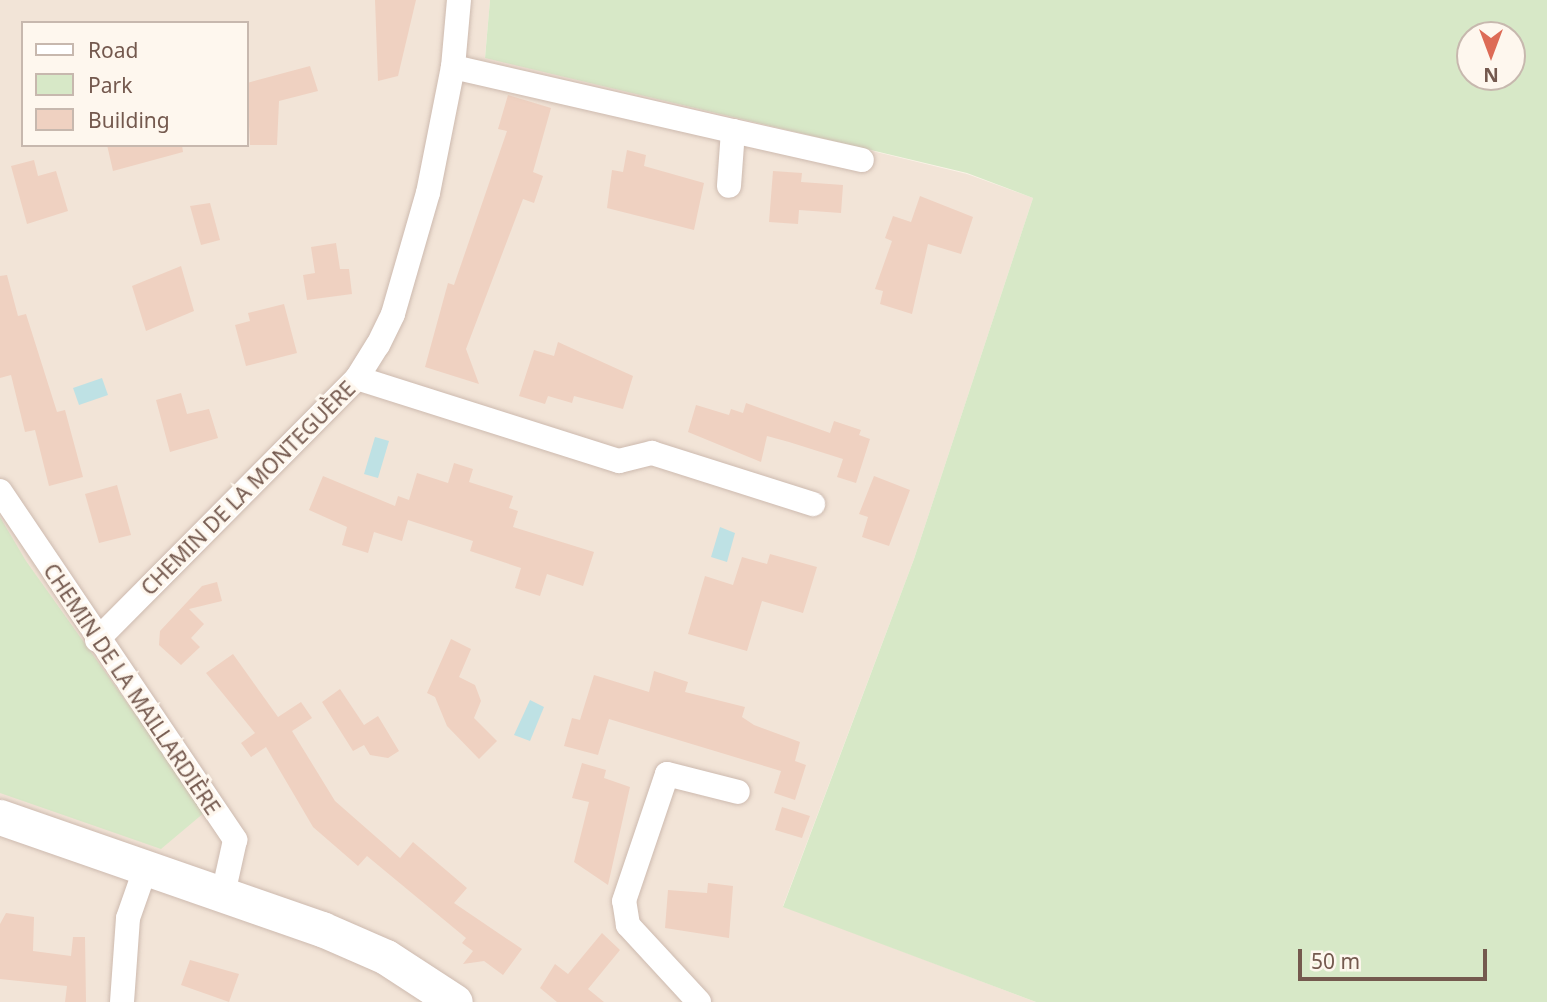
<!DOCTYPE html>
<meta charset="utf-8">
<style>
body{margin:0}
#map{position:relative;width:1547px;height:1002px;overflow:hidden;background:#fbf3e8;font-family:"Noto Sans",sans-serif}
div>[style]{position:absolute}
[style*='--x']{left:calc(var(--x)*1px);top:calc(var(--y)*1px);width:calc(var(--w)*1px);rotate:calc(var(--a)*1deg)}
.residential>*{inset:0;background:#f2e4d7}
.green>*{inset:0;background:#d7e8c7}
.water>*{inset:0;background:#bee1e4}
.building>*{inset:0;background:#efd1c1}
.roads{filter:drop-shadow(0 0 2px #cdbaaf) drop-shadow(0 0 2px #cdbaaf)}
.minor>*{height:24px;margin:-12px;padding:0 12px;transform-origin:12px;border-radius:12px;background:#fff}
.secondary>*{height:35px;margin:-17.5px;padding:0 17.5px;transform-origin:17.5px;border-radius:17.5px;background:#fff}
span{translate:-50% -50%;white-space:nowrap;text-align:center;line-height:1.15;-webkit-text-stroke:6px #fef7ee;paint-order:stroke}
.street-label{font-size:21px;color:#74594e}
.legend{position:absolute;left:21px;top:21px;width:228px;height:126px;box-sizing:border-box;background:#fef7ee;border:2px solid #c7b8ae;margin:0;padding:9px 12px;list-style:none;font-size:21px;color:#74594e}
.legend li{display:flex;align-items:center;gap:14px;height:35px}
.legend b{width:35px;border:2px solid #c7b8ae}
.north{position:absolute;left:1456px;top:21px;width:70px;height:70px;box-sizing:border-box;background:#fef7ee;border:2px solid #c7b8ae;border-radius:50%;rotate:180deg;font-size:19px;font-weight:700;line-height:28px;text-align:center;color:#74594e}
.north::after{content:'';display:block;margin:auto;width:24px;height:32px;background:#dd6b56;clip-path:polygon(50% 0,100% 100%,50% 72%,0 100%)}
.scale{position:absolute;left:1298px;top:949px;width:189px;height:32px;box-sizing:border-box;border:4px solid #74594e;border-top:0;padding-left:9px;font-size:21px;line-height:24px;white-space:nowrap;color:#74594e;-webkit-text-stroke:5px #fef7ee;paint-order:stroke}
</style>
<div id="map">
<div class="residential">
<i style="clip-path:polygon(evenodd,0 0,490px 0,485px 57px,967px 174px,1033px 198px,914px 559px,783px 906px,1036px 1002px,0 1002px,0 0,23px 23px,247px 23px,247px 145px,23px 145px,23px 23px)"></i>
</div>
<div class="green">
<i style="clip-path:polygon(evenodd,490px 0,1547px 0,1547px 1002px,1036px 1002px,783px 907px,914px 559px,1033px 198px,967px 173px,485px 58px,490px 0,1470px 35px,1512px 35px,1512px 77px,1470px 77px,1470px 35px)"></i>
<i style="clip-path:polygon(0 517px,26px 561px,205px 812px,161px 849px,0 793px)"></i>
</div>
<div class="water">
<i style="clip-path:polygon(102px 378px,108px 395px,79px 405px,73px 388px)"></i>
<i style="clip-path:polygon(375px 437px,389px 441px,378px 478px,364px 474px)"></i>
<i style="clip-path:polygon(720px 527px,735px 533px,727px 562px,711px 557px)"></i>
<i style="clip-path:polygon(530px 700px,544px 707px,530px 741px,514px 735px)"></i>
</div>
<div class="building">
<i style="clip-path:polygon(375px 0,416px 0,398px 76px,378px 81px)"></i>
<i style="clip-path:polygon(310px 66px,318px 91px,279px 101px,277px 145px,250px 145px,247px 83px)"></i>
<i style="clip-path:polygon(508px 95px,551px 108px,533px 172px,543px 176px,534px 203px,523px 199px,466px 349px,479px 384px,425px 367px,448px 283px,454px 285px,507px 131px,498px 129px)"></i>
<i style="clip-path:polygon(107px 145px,182px 145px,183px 152px,113px 171px)"></i>
<i style="clip-path:polygon(627px 150px,646px 155px,644px 166px,704px 183px,694px 230px,607px 208px,612px 170px,623px 172px)"></i>
<i style="clip-path:polygon(34px 160px,38px 176px,56px 171px,68px 211px,27px 224px,11px 166px)"></i>
<i style="clip-path:polygon(773px 171px,802px 173px,801px 182px,843px 185px,841px 213px,799px 210px,798px 224px,769px 222px)"></i>
<i style="clip-path:polygon(920px 196px,973px 217px,961px 254px,928px 244px,912px 314px,880px 304px,883px 291px,875px 289px,892px 241px,885px 238px,893px 216px,911px 222px)"></i>
<i style="clip-path:polygon(210px 203px,220px 240px,201px 245px,190px 206px)"></i>
<i style="clip-path:polygon(336px 243px,340px 269px,349px 269px,352px 294px,307px 300px,303px 275px,315px 273px,311px 247px)"></i>
<i style="clip-path:polygon(181px 266px,194px 311px,146px 331px,132px 286px)"></i>
<i style="clip-path:polygon(7px 275px,18px 316px,26px 314px,57px 412px,65px 410px,83px 477px,49px 486px,35px 430px,25px 432px,11px 375px,0 378px,0 276px)"></i>
<i style="clip-path:polygon(284px 304px,297px 353px,246px 366px,235px 325px,250px 321px,248px 313px)"></i>
<i style="clip-path:polygon(558px 342px,633px 376px,623px 409px,574px 396px,572px 403px,548px 396px,545px 404px,519px 396px,534px 350px,554px 356px)"></i>
<i style="clip-path:polygon(181px 393px,187px 414px,209px 409px,218px 438px,170px 452px,156px 400px)"></i>
<i style="clip-path:polygon(746px 403px,830px 433px,834px 421px,861px 430px,859px 435px,870px 439px,856px 483px,837px 477px,843px 459px,789px 442px,767px 436px,761px 462px,688px 432px,696px 405px,729px 415px,731px 409px,743px 413px)"></i>
<i style="clip-path:polygon(454px 463px,473px 469px,469px 482px,513px 496px,509px 508px,518px 511px,513px 527px,594px 552px,583px 586px,547px 574px,540px 596px,515px 588px,521px 568px,470px 551px,473px 541px,408px 520px,402px 541px,374px 532px,368px 553px,342px 545px,347px 527px,309px 510px,323px 476px,395px 506px,398px 496px,409px 500px,417px 473px,448px 483px)"></i>
<i style="clip-path:polygon(874px 476px,910px 490px,889px 546px,862px 537px,868px 517px,859px 514px)"></i>
<i style="clip-path:polygon(117px 485px,131px 535px,99px 543px,85px 494px)"></i>
<i style="clip-path:polygon(770px 554px,817px 567px,803px 613px,762px 601px,747px 651px,688px 634px,705px 576px,733px 585px,742px 557px,767px 564px)"></i>
<i style="clip-path:polygon(217px 582px,222px 601px,189px 609px,204px 624px,191px 638px,200px 647px,181px 665px,159px 645px,160px 631px,202px 586px)"></i>
<i style="clip-path:polygon(451px 639px,471px 649px,459px 677px,475px 685px,481px 701px,474px 718px,497px 741px,479px 759px,447px 726px,435px 697px,427px 693px)"></i>
<i style="clip-path:polygon(233px 654px,278px 717px,301px 702px,312px 718px,292px 731px,335px 801px,400px 858px,413px 842px,467px 888px,454px 903px,522px 949px,503px 975px,484px 961px,463px 964px,473px 951px,462px 943px,466px 938px,367px 856px,358px 866px,313px 827px,266px 747px,251px 757px,241px 743px,255px 733px,206px 673px)"></i>
<i style="clip-path:polygon(654px 671px,688px 682px,685px 692px,745px 707px,742px 717px,754px 725px,800px 742px,795px 761px,806px 765px,795px 800px,774px 793px,781px 771px,609px 719px,598px 755px,564px 746px,572px 718px,580px 720px,594px 675px,649px 692px)"></i>
<i style="clip-path:polygon(340px 689px,364px 725px,378px 716px,399px 751px,388px 758px,370px 755px,364px 745px,353px 751px,322px 702px)"></i>
<i style="clip-path:polygon(582px 763px,606px 770px,604px 778px,630px 787px,608px 885px,574px 862px,589px 802px,572px 798px)"></i>
<i style="clip-path:polygon(782px 807px,810px 816px,802px 838px,775px 830px)"></i>
<i style="clip-path:polygon(708px 883px,733px 886px,729px 938px,665px 928px,668px 890px,707px 893px)"></i>
<i style="clip-path:polygon(6px 913px,34px 917px,33px 951px,71px 956px,73px 937px,85px 937px,86px 1002px,65px 1002px,67px 986px,0 979px,0 924px)"></i>
<i style="clip-path:polygon(602px 933px,620px 950px,588px 989px,604px 1002px,557px 1002px,540px 988px,555px 964px,568px 974px)"></i>
<i style="clip-path:polygon(190px 960px,239px 974px,229px 1002px,181px 985px)"></i>
</div>
<div class="roads">
<div class="minor">
<i style="--x:453;--y:67;--w:287;--a:12.9"></i>
<i style="--x:733;--y:131;--w:55;--a:94.2"></i>
<i style="--x:733;--y:131;--w:132;--a:12.7"></i>
<i style="--x:357;--y:378;--w:275;--a:17.6"></i>
<i style="--x:619;--y:461;--w:34;--a:-14"></i>
<i style="--x:652;--y:453;--w:169;--a:17.6"></i>
<i style="--x:0;--y:491;--w:421;--a:56"></i>
<i style="--x:235;--y:840;--w:55;--a:102.5"></i>
<i style="--x:97;--y:640;--w:369;--a:-45.2"></i>
<i style="--x:357;--y:378;--w:39;--a:-58"></i>
<i style="--x:378;--y:345;--w:34;--a:-64"></i>
<i style="--x:393;--y:314;--w:126;--a:-73.9"></i>
<i style="--x:428;--y:193;--w:128;--a:-78.8"></i>
<i style="--x:453;--y:67;--w:67;--a:-84.9"></i>
<i style="--x:122;--y:1002;--w:84;--a:-85.9"></i>
<i style="--x:128;--y:918;--w:54;--a:-70.6"></i>
<i style="--x:699;--y:1002;--w:105;--a:-132.7"></i>
<i style="--x:628;--y:925;--w:24;--a:-99"></i>
<i style="--x:624;--y:901;--w:134;--a:-71.3"></i>
<i style="--x:667;--y:774;--w:73;--a:14.2"></i>
</div>
<div class="secondary">
<i style="--x:0;--y:817;--w:341;--a:19.2"></i>
<i style="--x:322;--y:929;--w:70;--a:23.6"></i>
<i style="--x:386;--y:957;--w:82;--a:33.1"></i>
</div>
</div>
<div class="street-label">
<span style="left:248px;top:488px;rotate:-45deg">CHEMIN DE LA MONTEGUÈRE</span>
<span style="left:132px;top:689px;rotate:56deg">CHEMIN DE LA MAILLARDIÈRE</span>
</div>
<ul class="legend">
<li><b style="height:9px;background:#fff"></b>Road</li>
<li><b style="height:19px;background:#d7e8c7"></b>Park</li>
<li><b style="height:19px;background:#efd1c1"></b>Building</li>
</ul>
<div class="north">N</div>
<div class="scale">50 m</div>
</div>
